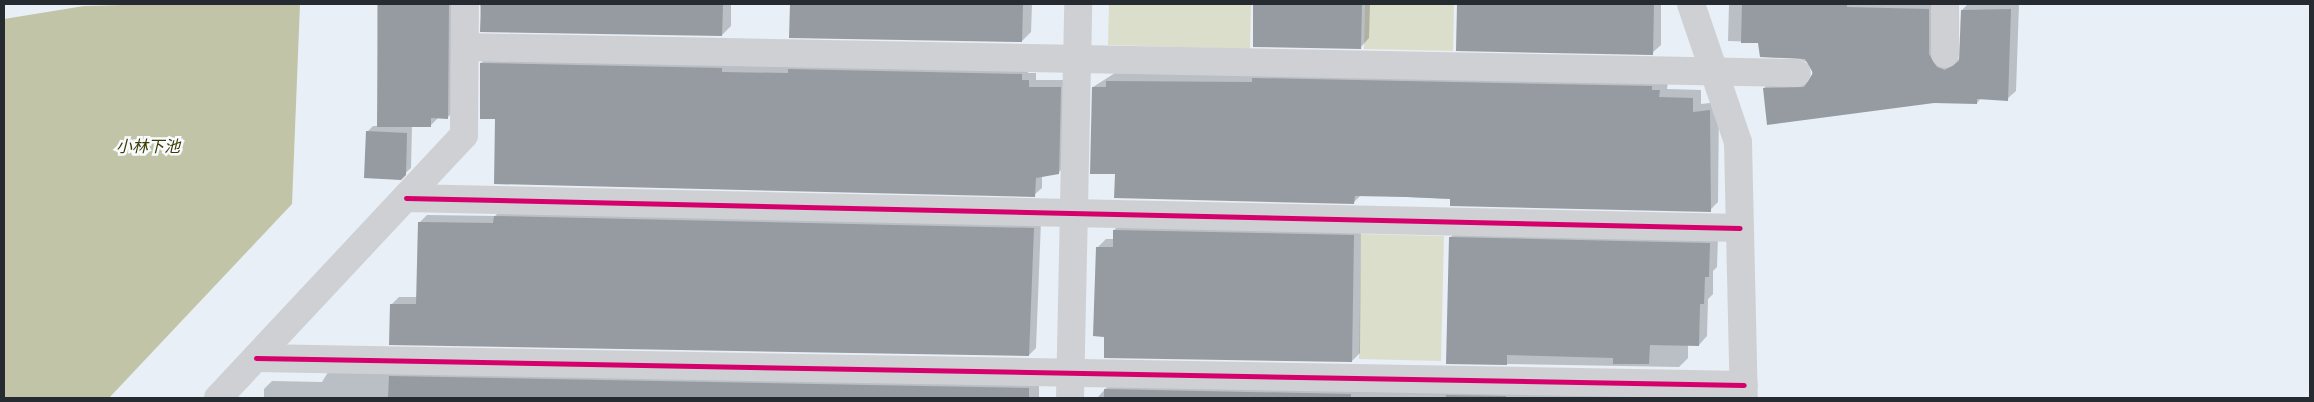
<!DOCTYPE html>
<meta charset="utf-8">
<style>
body{margin:0}
#map{position:relative;width:2314px;height:402px;overflow:hidden;background:#e8eff6;font-family:Overpass,"Noto Sans JP",sans-serif}
div>[style]{position:absolute}
[style*='--x']{left:calc(var(--x)*1px);top:calc(var(--y)*1px);width:calc(var(--w)*1px);rotate:calc(var(--a)*1deg)}
.green>*{inset:0;background:#dcdecc}
.water>*{inset:0;background:#c2c4a7}
.shadow>*{inset:0;background:#0003}
.building>*{inset:0;background:#969ba1}
.minor>*{height:28px;margin:-14px;padding:0 14px;transform-origin:14px;border-radius:14px;background:#cfd0d3}
.cycleway>*{height:5px;margin:-2.5px;padding:0 2.5px;transform-origin:2.5px;border-radius:2.5px;background:#d6006c}
span{translate:-50% -50%;white-space:nowrap;text-align:center;line-height:1.15;-webkit-text-stroke:5px #f8fbfe;paint-order:stroke}
.water-label{font-size:16px;color:#3e3b02;font-style:italic}
.frame{position:absolute;inset:0;border:5px solid #252b31;pointer-events:none}
</style>
<div id="map">
<div class="green">
<i style="clip-path:polygon(1109px 4px,1251px 4px,1250px 49px,1108px 45px)"></i>
<i style="clip-path:polygon(1365px 4px,1454px 4px,1453px 51px,1364px 49px)"></i>
<i style="clip-path:polygon(1361px 234px,1444px 236px,1441px 361px,1359px 359px)"></i>
</div>
<div class="water">
<i style="clip-path:polygon(162px 4px,300px 4px,292px 204px,109px 398px,4px 398px,4px 19px,84px 6px)"></i>
</div>
<div class="shadow">
<i style="clip-path:polygon(377px 4px,458px 4px,457px 108px,448px 117px,439px 117px,431px 125px,412px 125px,411px 168px,400px 178px,367px 132px,373px 126px,378px 126px)"></i>
<i style="clip-path:polygon(480px 4px,731px 4px,731px 26px,722px 35px,482px 30px)"></i>
<i style="clip-path:polygon(791px 4px,1032px 4px,1031px 32px,1022px 41px,791px 36px)"></i>
<i style="clip-path:polygon(1255px 4px,1370px 4px,1369px 38px,1360px 48px,1254px 46px)"></i>
<i style="clip-path:polygon(1459px 4px,1661px 4px,1661px 45px,1652px 53px,1457px 49px)"></i>
<i style="clip-path:polygon(1729px 4px,1937px 4px,1954px 62px,1960px 58px,1962px 10px,1968px 4px,2019px 4px,2016px 91px,2007px 99px,1981px 98px,1977px 103px,1764px 88px,1773px 80px,1812px 79px,1812px 64px,1759px 42px,1728px 41px)"></i>
<i style="clip-path:polygon(489px 56px,1029px 67px,1028px 73px,1036px 73px,1036px 80px,1068px 80px,1066px 165px,1058px 173px,1042px 176px,1042px 188px,1034px 195px,496px 118px,481px 63px)"></i>
<i style="clip-path:polygon(1115px 73px,1668px 82px,1667px 89px,1701px 90px,1701px 104px,1719px 102px,1718px 202px,1710px 210px,1361px 195px,1354px 202px,1116px 172px,1093px 87px)"></i>
<i style="clip-path:polygon(502px 209px,1041px 221px,1036px 348px,1029px 355px,391px 305px,399px 297px,417px 297px,419px 223px,427px 215px,495px 216px)"></i>
<i style="clip-path:polygon(1123px 222px,1361px 227px,1360px 353px,1352px 361px,1105px 336px,1098px 247px,1106px 239px,1114px 239px,1114px 230px)"></i>
<i style="clip-path:polygon(1458px 229px,1718px 235px,1717px 267px,1713px 271px,1713px 294px,1708px 299px,1707px 336px,1699px 345px,1688px 344px,1688px 358px,1679px 367px,1447px 363px,1450px 238px)"></i>
<i style="clip-path:polygon(330px 369px,1039px 381px,1039px 398px,264px 398px,264px 389px,272px 381px,322px 382px)"></i>
<i style="clip-path:polygon(1112px 382px,1686px 393px,1686px 398px,1097px 398px)"></i>
</div>
<div class="building">
<i style="clip-path:polygon(378px 4px,449px 4px,448px 119px,431px 118px,431px 127px,377px 127px)"></i>
<i style="clip-path:polygon(481px 4px,723px 4px,722px 36px,480px 32px)"></i>
<i style="clip-path:polygon(790px 4px,1023px 4px,1022px 42px,789px 38px)"></i>
<i style="clip-path:polygon(1253px 4px,1362px 4px,1361px 49px,1253px 47px)"></i>
<i style="clip-path:polygon(1457px 4px,1654px 4px,1653px 55px,1456px 51px)"></i>
<i style="clip-path:polygon(1742px 4px,1847px 4px,1847px 7px,1929px 9px,1929px 54px,1937px 67px,1945px 70px,1959px 61px,1961px 10px,2011px 9px,2008px 101px,1977px 99px,1977px 104px,1934px 103px,1767px 125px,1763px 88px,1804px 87px,1813px 73px,1805px 59px,1760px 57px,1758px 43px,1741px 43px)"></i>
<i style="clip-path:polygon(480px 63px,722px 68px,722px 72px,788px 73px,788px 69px,1022px 74px,1022px 80px,1029px 80px,1029px 87px,1061px 87px,1059px 174px,1036px 178px,1035px 197px,494px 184px,495px 119px,480px 119px)"></i>
<i style="clip-path:polygon(1252px 78px,1652px 86px,1652px 90px,1660px 90px,1659px 97px,1693px 98px,1693px 112px,1710px 110px,1711px 212px,1450px 206px,1450px 199px,1407px 197px,1355px 196px,1354px 204px,1114px 198px,1115px 174px,1090px 174px,1092px 87px,1106px 87px,1106px 81px,1252px 82px)"></i>
<i style="clip-path:polygon(366px 131px,407px 133px,406px 175px,401px 180px,364px 178px)"></i>
<i style="clip-path:polygon(494px 216px,1034px 228px,1029px 356px,389px 345px,390px 304px,416px 304px,418px 222px,493px 223px)"></i>
<i style="clip-path:polygon(1113px 230px,1354px 235px,1352px 362px,1104px 358px,1104px 337px,1093px 336px,1096px 247px,1113px 247px)"></i>
<i style="clip-path:polygon(1449px 237px,1710px 243px,1709px 277px,1705px 277px,1704px 304px,1700px 304px,1699px 346px,1650px 345px,1649px 364px,1613px 364px,1613px 358px,1507px 355px,1507px 365px,1446px 364px)"></i>
<i style="clip-path:polygon(389px 376px,1029px 388px,1029px 398px,388px 398px)"></i>
<i style="clip-path:polygon(1104px 389px,1351px 394px,1351px 398px,1104px 398px)"></i>
<i style="clip-path:polygon(1446px 395px,1506px 396px,1506px 398px,1446px 398px)"></i>
</div>
<div class="minor">
<i style="--x:1691;--y:4;--w:146;--a:71.2"></i>
<i style="--x:1738;--y:142;--w:256;--a:88.7"></i>
<i style="--x:465;--y:47;--w:1332;--a:1.12"></i>
<i style="--x:1945;--y:54;--w:50;--a:-90"></i>
<i style="--x:406;--y:198;--w:1334;--a:1.29"></i>
<i style="--x:256;--y:358;--w:1488;--a:1.04"></i>
<i style="--x:218;--y:398;--w:360;--a:-46.9"></i>
<i style="--x:464;--y:135;--w:131;--a:-89.6"></i>
<i style="--x:1070;--y:398;--w:394;--a:-88.8"></i>
</div>
<div class="cycleway">
<i style="--x:406;--y:198;--w:1334;--a:1.29"></i>
<i style="--x:256;--y:358;--w:1488;--a:1.04"></i>
</div>
<div class="water-label">
<span style="left:148px;top:148px">小林下池</span>
</div>
<div class="frame"></div>
</div>
